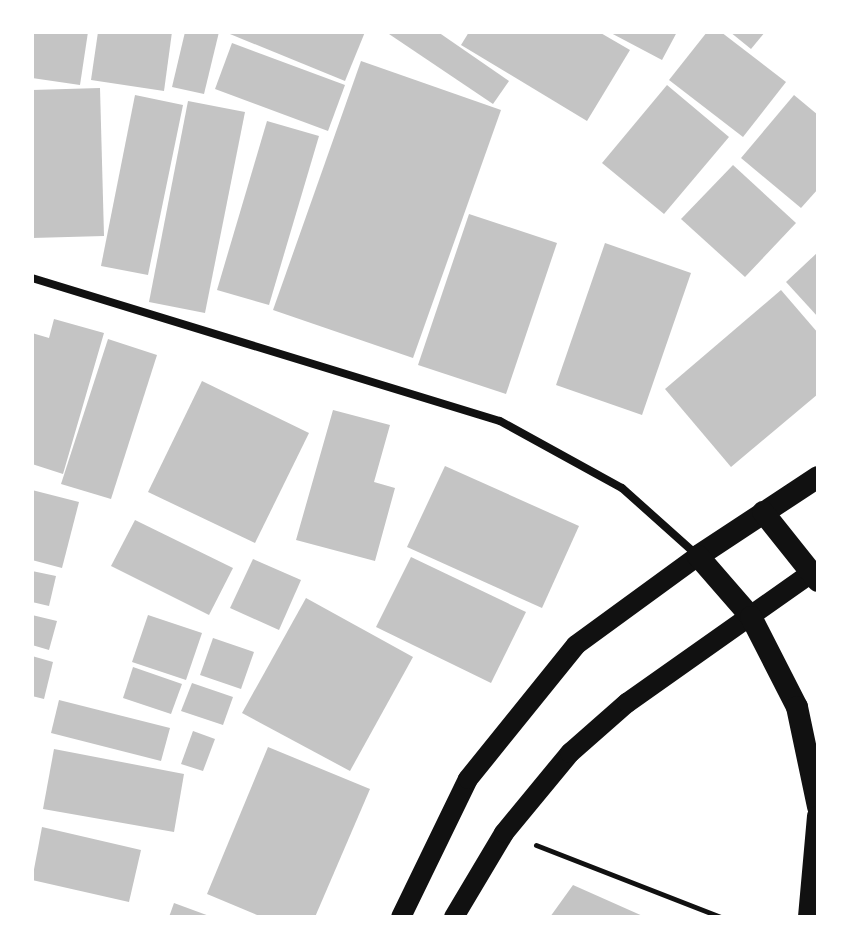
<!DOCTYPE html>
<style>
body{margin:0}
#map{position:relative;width:850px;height:949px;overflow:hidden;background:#fff;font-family:"Work Sans",sans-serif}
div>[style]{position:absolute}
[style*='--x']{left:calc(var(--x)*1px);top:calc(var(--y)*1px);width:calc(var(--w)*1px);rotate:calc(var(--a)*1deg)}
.building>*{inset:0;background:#c4c4c4}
.path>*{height:5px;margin:-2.5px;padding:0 2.5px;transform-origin:2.5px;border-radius:2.5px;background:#111}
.minor>*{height:8px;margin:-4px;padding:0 4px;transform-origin:4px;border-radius:4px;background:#111}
.primary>*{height:20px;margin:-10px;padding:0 10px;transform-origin:10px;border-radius:10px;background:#111}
.trunk>*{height:22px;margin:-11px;padding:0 11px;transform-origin:11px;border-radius:11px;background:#111}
span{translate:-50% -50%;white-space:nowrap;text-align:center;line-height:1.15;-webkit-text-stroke:6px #fff;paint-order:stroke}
.frame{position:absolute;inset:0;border:34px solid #fff;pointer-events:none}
</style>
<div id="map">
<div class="building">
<i style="clip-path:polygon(32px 32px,88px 32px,80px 85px,32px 78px)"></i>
<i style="clip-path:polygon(98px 32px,172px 32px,164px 91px,91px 80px)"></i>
<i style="clip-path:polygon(185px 32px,219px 32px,204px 94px,172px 87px)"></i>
<i style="clip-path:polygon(225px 32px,365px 32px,345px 81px)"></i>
<i style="clip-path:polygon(386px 32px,438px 32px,509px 81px,493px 104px)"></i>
<i style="clip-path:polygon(469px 32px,599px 32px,630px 50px,587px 121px,461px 45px)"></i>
<i style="clip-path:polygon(609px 32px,677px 32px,662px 60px)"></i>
<i style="clip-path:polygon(707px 32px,721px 32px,786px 82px,743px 137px,669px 80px)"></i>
<i style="clip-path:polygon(730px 32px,765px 32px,751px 49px)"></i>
<i style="clip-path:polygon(232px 43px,345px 85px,328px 131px,215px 89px)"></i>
<i style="clip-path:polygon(361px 61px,501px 110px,413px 358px,273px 310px)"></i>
<i style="clip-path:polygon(667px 85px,729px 137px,664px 214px,602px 163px)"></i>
<i style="clip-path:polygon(100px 88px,104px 236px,32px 238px,32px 90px)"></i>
<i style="clip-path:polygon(135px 95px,183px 105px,148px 275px,101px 266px)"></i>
<i style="clip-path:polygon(794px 95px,818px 115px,818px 189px,801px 208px,741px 158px)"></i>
<i style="clip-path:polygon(188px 101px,245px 112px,205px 313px,149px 302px)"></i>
<i style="clip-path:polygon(267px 121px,319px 136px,269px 305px,217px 290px)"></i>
<i style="clip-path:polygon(733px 165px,796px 223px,745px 277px,681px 219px)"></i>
<i style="clip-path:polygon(469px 214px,557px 243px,506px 394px,418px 365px)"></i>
<i style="clip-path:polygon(605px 243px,691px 273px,642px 415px,556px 385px)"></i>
<i style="clip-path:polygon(818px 252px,818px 317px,786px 282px)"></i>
<i style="clip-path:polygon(781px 290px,818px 333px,818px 394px,731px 467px,665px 389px)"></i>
<i style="clip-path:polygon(54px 319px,104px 333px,63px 474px,32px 464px,32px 333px,49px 338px)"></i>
<i style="clip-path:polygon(108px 339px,157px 355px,111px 499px,61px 484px)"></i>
<i style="clip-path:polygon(202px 381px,309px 433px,255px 543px,148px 492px)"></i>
<i style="clip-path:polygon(333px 410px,390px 425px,374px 482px,395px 488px,375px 561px,296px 540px)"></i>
<i style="clip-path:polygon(445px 466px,579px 526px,542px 608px,407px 547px)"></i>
<i style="clip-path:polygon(32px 490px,79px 502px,62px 568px,32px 560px)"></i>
<i style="clip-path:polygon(135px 520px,233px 568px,209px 615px,111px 566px)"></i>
<i style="clip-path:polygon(411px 557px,526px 612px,491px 683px,376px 627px)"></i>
<i style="clip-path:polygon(253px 559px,301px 580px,279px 630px,230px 608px)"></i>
<i style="clip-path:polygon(32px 571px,56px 576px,49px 606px,32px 602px)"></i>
<i style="clip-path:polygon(306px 598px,413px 657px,350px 771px,242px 713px)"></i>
<i style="clip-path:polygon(32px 615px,57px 621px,49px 650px,32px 645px)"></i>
<i style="clip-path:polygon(148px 615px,202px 633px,186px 680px,132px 662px)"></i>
<i style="clip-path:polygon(213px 638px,254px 652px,241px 689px,200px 675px)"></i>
<i style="clip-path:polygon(32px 656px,53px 662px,44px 699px,32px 696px)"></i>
<i style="clip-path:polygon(133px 667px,182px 684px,171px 714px,123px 698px)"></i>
<i style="clip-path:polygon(192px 683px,233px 697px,223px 725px,181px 711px)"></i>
<i style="clip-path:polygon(59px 700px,170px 728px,161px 761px,51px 733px)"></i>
<i style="clip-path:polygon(193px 731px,215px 739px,203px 771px,181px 764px)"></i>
<i style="clip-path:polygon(268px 747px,370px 789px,315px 917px,262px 917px,207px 894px)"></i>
<i style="clip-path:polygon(54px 749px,184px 774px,174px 832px,43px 809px)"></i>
<i style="clip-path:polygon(42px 827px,141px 850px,129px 902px,32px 880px)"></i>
<i style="clip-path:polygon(573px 885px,645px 917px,550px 917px)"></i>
<i style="clip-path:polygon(174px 903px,212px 917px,169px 917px)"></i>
</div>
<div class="path">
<i style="--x:536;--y:845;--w:199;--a:21.3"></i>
</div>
<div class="minor">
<i style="--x:32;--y:278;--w:489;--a:17"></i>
<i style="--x:500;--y:421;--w:139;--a:28.8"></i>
<i style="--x:622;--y:488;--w:102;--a:41.8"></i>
</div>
<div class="primary">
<i style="--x:401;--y:917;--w:153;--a:-64.1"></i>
<i style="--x:468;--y:779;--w:172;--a:-51.1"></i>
<i style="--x:576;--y:645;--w:151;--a:-36.1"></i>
<i style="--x:454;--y:917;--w:98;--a:-59.2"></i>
<i style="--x:504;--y:833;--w:104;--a:-50.5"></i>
<i style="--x:570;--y:753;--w:76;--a:-41.3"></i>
<i style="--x:627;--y:703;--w:229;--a:-35.2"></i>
</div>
<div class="trunk">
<i style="--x:818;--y:477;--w:144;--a:146.6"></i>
<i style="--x:698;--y:556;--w:81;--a:49"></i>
<i style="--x:751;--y:617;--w:101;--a:62.9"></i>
<i style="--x:797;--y:707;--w:102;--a:78.1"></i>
<i style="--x:763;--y:512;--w:88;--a:51.4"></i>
<i style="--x:809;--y:917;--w:101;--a:-84.9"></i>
</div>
<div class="frame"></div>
</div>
